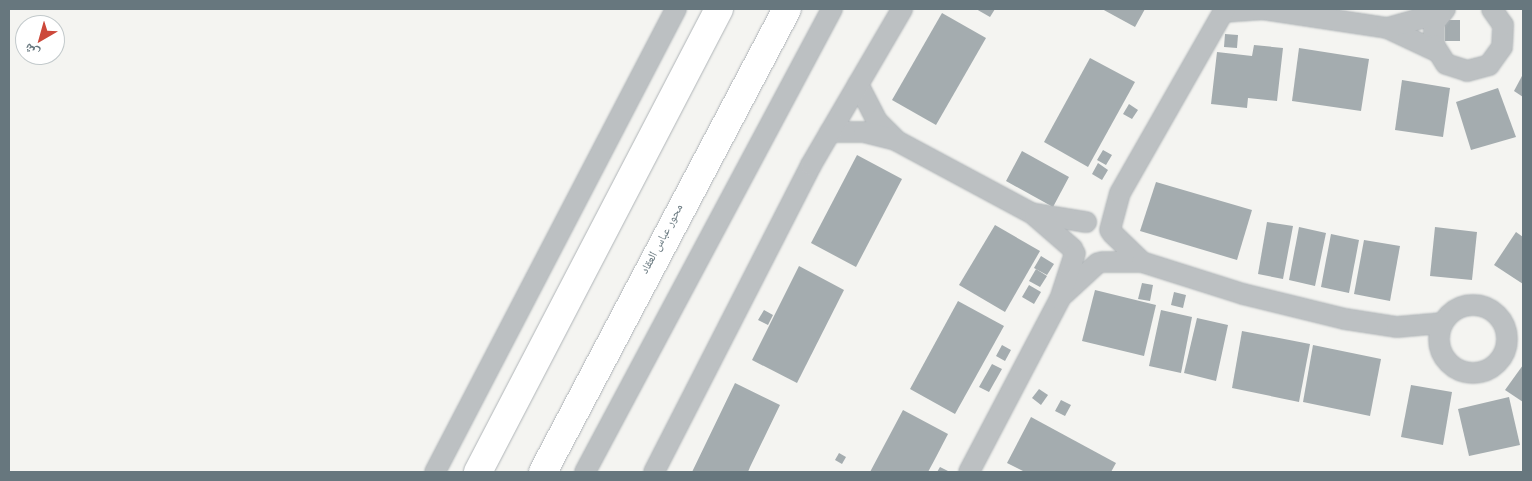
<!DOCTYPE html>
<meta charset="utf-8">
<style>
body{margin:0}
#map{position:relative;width:1532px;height:481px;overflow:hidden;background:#f4f4f1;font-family:"Public Sans","Noto Naskh Arabic",sans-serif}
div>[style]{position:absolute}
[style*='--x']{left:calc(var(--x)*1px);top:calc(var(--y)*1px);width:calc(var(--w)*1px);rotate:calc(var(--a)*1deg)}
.building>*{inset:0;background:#a4acaf}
.roads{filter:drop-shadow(0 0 1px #afb4b7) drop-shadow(0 0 1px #afb4b7)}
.minor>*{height:20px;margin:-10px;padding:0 10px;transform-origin:10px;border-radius:10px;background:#bcc0c2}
.minor>.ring{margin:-10px;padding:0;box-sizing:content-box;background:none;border:20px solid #bcc0c2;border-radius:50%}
.secondary>*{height:28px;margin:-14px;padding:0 14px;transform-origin:14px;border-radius:14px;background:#fff}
span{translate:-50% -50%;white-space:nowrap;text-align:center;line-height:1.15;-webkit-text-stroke:5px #fff;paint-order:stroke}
.street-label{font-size:12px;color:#67777e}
.frame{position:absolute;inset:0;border:10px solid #67777e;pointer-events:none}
.north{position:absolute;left:15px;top:15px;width:50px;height:50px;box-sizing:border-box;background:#fff;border:1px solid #c2c9cb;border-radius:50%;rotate:218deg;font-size:14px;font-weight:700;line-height:20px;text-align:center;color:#67777e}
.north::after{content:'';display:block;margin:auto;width:18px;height:22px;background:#cc483a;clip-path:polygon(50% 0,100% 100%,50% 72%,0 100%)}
</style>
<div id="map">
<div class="building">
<i style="clip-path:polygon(976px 9px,995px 9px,990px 17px)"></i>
<i style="clip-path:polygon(1102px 9px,1145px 9px,1135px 27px)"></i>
<i style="clip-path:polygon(942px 13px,986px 38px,936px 125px,892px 100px)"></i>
<i style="clip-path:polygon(1445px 20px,1460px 20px,1460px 41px,1445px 41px)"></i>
<i style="clip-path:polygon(1225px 34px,1238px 35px,1237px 48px,1224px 47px)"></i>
<i style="clip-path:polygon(1254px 45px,1283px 48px,1277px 101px,1248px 98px,1247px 108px,1211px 104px,1217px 52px,1252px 56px)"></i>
<i style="clip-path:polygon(1299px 48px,1369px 59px,1361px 111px,1292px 101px)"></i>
<i style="clip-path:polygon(1090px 58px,1135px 82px,1088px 167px,1044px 142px)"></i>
<i style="clip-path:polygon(1523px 74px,1523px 97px,1514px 91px)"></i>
<i style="clip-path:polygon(1402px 80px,1450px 88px,1443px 137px,1395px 130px)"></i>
<i style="clip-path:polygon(1498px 88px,1516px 137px,1471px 150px,1456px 102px)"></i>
<i style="clip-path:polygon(1129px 104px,1138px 110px,1132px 119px,1123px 114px)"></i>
<i style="clip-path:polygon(1103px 150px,1112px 155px,1106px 165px,1097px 160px)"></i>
<i style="clip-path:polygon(1022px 151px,1069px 177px,1053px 207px,1006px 181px)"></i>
<i style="clip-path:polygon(857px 155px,902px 179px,856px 267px,811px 243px)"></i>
<i style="clip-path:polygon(1098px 163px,1108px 170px,1102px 180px,1092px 174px)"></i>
<i style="clip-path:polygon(1156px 182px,1252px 210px,1237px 260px,1140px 231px)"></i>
<i style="clip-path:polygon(1267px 222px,1293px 226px,1283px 279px,1258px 274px)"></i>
<i style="clip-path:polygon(995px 225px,1040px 251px,1005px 312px,959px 285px)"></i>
<i style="clip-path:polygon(1299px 227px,1326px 233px,1315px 286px,1289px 280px)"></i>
<i style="clip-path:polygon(1435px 227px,1477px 232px,1472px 280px,1430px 276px)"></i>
<i style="clip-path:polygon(1516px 232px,1523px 237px,1523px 284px,1494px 265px)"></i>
<i style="clip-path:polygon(1331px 234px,1359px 240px,1349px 293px,1321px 287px)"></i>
<i style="clip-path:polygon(1364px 240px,1400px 246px,1390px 301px,1354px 294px)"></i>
<i style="clip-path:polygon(1041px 256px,1054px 264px,1047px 275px,1034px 268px)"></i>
<i style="clip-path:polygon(799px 266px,844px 290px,797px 383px,752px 360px)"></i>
<i style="clip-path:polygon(1036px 269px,1047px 276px,1040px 287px,1029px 281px)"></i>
<i style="clip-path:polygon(1142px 283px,1153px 285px,1150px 301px,1138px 299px)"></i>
<i style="clip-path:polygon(1029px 285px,1041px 292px,1034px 304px,1022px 297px)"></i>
<i style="clip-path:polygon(1095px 290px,1156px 305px,1144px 356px,1082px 341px)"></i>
<i style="clip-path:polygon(1174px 292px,1186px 295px,1183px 308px,1171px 305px)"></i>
<i style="clip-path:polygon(958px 301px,1004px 326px,955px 414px,910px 389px)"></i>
<i style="clip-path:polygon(764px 310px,773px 315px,768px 325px,758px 320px)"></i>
<i style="clip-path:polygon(1161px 310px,1192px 317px,1181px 373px,1149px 366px)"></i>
<i style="clip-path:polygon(1197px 318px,1228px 325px,1216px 381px,1184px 373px)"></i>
<i style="clip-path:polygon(1242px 331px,1310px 344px,1299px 402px,1232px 388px)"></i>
<i style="clip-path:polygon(1002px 345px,1011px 350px,1005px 361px,996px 356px)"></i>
<i style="clip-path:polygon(1313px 345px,1381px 359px,1370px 416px,1303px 402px)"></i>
<i style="clip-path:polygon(992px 364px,1002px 369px,989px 392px,979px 387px)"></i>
<i style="clip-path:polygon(1523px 365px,1523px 402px,1505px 390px)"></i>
<i style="clip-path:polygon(735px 383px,780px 405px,750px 467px,748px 472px,692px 472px)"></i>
<i style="clip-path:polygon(1411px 385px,1452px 392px,1443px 445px,1401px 437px)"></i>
<i style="clip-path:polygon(1039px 389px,1048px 395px,1041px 405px,1032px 398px)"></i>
<i style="clip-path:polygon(1509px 397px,1520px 445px,1469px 456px,1458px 409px)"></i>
<i style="clip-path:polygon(1061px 400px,1071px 405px,1065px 416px,1055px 411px)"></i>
<i style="clip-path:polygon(903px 410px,948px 434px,935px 459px,928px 472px,870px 472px)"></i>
<i style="clip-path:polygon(1031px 417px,1116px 463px,1111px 472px,1025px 472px,1007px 463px)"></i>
<i style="clip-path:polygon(839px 453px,846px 457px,842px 464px,835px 460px)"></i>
<i style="clip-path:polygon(940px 467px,950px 472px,937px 472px)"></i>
</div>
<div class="roads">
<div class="minor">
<i style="--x:1445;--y:9;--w:18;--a:128"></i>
<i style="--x:1434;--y:23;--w:22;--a:90"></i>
<i style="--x:1434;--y:45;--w:22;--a:58"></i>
<i style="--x:1446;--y:64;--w:22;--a:18"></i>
<i style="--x:1467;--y:71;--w:23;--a:-15"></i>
<i style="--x:1489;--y:65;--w:22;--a:-54"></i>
<i style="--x:1502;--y:47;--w:22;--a:-87"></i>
<i style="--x:1503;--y:25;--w:19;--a:-125"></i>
<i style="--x:1223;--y:12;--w:39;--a:-4"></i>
<i style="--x:1262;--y:9;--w:126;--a:8.6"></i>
<i style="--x:1387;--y:28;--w:54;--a:25.1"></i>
<i style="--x:1387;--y:28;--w:55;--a:-15.8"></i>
<i style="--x:858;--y:84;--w:42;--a:62.8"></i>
<i style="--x:877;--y:121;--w:28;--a:45"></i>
<i style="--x:897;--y:141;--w:152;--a:28.2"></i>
<i style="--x:1031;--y:213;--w:56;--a:9.3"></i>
<i style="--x:830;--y:132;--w:34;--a:0"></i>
<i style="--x:864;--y:132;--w:32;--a:14"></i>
<i style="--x:1035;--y:216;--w:50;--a:41"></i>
<i style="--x:1110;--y:230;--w:38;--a:-75"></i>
<i style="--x:1120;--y:193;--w:212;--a:-60.3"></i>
<i style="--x:1112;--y:233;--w:42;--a:44"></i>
<i style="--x:1102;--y:262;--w:40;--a:0"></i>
<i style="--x:1142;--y:262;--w:106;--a:17.6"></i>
<i style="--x:1243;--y:294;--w:105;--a:13.8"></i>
<i style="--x:1345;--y:319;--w:53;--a:8.7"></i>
<i style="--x:1397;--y:327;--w:46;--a:-5"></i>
<i style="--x:1064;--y:294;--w:46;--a:-42.4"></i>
<i class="ring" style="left:1439px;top:305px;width:48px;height:48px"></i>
<i style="--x:435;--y:472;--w:522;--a:-62.5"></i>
<i style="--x:585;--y:472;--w:525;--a:-61.92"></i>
<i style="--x:654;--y:472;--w:345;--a:-62.9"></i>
<i style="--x:811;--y:165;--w:181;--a:-59.7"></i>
<i style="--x:969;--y:472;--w:195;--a:-62.3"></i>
<i style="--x:1060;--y:299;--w:48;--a:-71.9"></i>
</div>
<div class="secondary">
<i style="--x:478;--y:472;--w:522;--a:-62.5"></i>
<i style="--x:543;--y:472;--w:523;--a:-62.21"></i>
</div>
</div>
<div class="street-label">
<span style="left:662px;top:239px;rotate:-62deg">محور عباس العقاد</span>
</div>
<div class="frame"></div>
<div class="north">ش</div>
</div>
